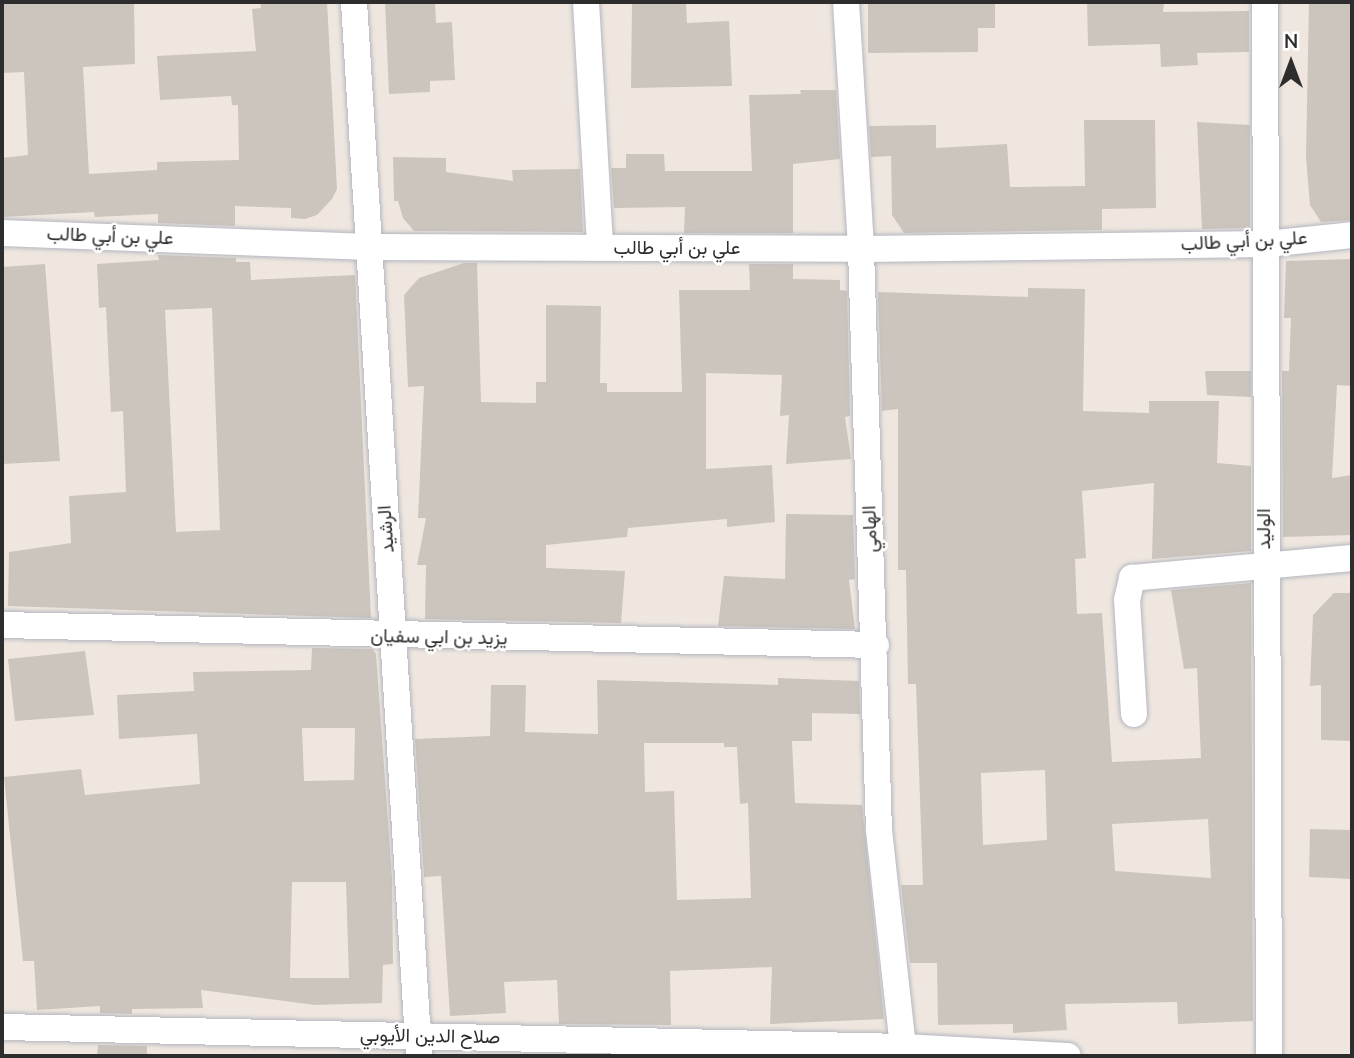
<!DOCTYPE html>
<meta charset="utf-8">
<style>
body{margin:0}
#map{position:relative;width:1354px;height:1058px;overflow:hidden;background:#efe7df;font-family:"Nunito Sans",Vazirmatn,sans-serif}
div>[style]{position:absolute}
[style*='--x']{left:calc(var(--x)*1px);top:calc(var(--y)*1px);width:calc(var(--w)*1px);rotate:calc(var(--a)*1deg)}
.building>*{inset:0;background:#cbc5bd}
.roads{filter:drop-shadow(0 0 2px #b3b6c1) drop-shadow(0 0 2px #b3b6c1)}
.street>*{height:26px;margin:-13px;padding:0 13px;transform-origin:13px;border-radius:13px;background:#fff}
span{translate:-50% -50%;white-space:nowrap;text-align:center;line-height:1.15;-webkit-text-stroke:5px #fff;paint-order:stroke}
.street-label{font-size:19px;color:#2d2d2d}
.frame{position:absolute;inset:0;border:4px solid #2d2d2d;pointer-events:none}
.north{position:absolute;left:1256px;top:28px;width:70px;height:70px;-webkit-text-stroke:5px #fff;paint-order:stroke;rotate:0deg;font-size:19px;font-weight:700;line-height:28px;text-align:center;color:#2d2d2d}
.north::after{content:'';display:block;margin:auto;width:24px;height:32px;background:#2d2d2d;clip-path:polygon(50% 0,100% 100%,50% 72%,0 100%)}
</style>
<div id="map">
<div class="building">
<i style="clip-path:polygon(2px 2px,134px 2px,135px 64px,83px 67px,89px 174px,157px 170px,157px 162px,239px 160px,238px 105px,232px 105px,231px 96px,160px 100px,157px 56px,256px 51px,252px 9px,261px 8px,260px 2px,327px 2px,337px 189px,332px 199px,317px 215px,305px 219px,291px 218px,291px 208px,235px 206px,235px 226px,158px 223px,158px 214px,95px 217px,94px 212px,2px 217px,2px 158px,28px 155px,24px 72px,2px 73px)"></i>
<i style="clip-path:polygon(385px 2px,435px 2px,436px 23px,452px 22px,455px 80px,430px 81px,430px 92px,389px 94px)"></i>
<i style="clip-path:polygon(632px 2px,686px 2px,687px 23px,729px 21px,732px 86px,631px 88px)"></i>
<i style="clip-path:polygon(868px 2px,995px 2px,995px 28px,978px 28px,978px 52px,868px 53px)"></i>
<i style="clip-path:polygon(1087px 2px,1164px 2px,1163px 12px,1249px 11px,1249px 52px,1197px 53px,1198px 65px,1161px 67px,1160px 44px,1088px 46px)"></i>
<i style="clip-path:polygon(1309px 2px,1352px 2px,1352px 220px,1321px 222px,1310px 205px,1306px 157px)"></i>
<i style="clip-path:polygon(800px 90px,836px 90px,840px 159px,793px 164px,793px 233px,684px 233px,685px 207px,614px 208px,611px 168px,626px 168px,626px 154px,664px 154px,665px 171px,752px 171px,749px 95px,801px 94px)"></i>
<i style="clip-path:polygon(1084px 120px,1155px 120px,1156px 208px,1102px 209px,1102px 230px,904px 233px,892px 215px,891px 156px,871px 157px,869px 126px,936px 125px,936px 148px,1007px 144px,1010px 187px,1085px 186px)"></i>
<i style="clip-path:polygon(1197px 122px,1250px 125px,1250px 228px,1202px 229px)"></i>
<i style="clip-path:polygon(393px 157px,446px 158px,446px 172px,513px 181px,512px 170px,580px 169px,583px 232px,414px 231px,403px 218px,398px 201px,394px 201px)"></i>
<i style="clip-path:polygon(evenodd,158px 255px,236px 258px,236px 262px,250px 262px,251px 280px,355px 275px,371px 618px,8px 606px,9px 552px,71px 543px,69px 496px,126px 492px,123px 411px,111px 412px,106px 307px,99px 308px,97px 264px,159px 260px,158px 255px,212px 308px,220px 530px,176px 532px,165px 310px,212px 308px)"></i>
<i style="clip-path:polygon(1352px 259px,1352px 386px,1337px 385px,1332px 478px,1352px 475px,1352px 535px,1283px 537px,1282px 371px,1289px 371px,1291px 318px,1284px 318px,1286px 261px)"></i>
<i style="clip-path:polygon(464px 263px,477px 263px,481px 402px,536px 403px,536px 382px,546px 382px,546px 305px,601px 306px,600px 383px,607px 383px,607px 392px,682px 392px,679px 290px,750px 290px,749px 264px,793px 264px,793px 279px,840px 280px,840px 290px,847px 291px,850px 416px,845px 417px,851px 459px,786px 464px,789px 415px,780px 416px,782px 375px,706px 373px,706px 469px,772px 465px,775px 522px,727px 527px,727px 519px,628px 528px,627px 537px,546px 545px,546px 568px,625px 571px,621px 623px,425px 619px,426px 565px,417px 565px,426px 518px,418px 518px,424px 386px,408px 387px,404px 295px,419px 278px)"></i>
<i style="clip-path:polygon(45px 264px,60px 461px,2px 464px,2px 267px)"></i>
<i style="clip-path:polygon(evenodd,1028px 288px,1085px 289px,1083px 411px,1149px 413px,1149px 401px,1219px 401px,1217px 463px,1251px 466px,1251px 551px,1152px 559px,1154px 483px,1082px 491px,1086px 558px,1075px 559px,1077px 614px,1102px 613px,1112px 762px,1201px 758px,1197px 668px,1184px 669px,1171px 590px,1251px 583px,1253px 1021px,1178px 1024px,1177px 1002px,1065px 1004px,1067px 1030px,1013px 1033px,1013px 1024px,938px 1025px,937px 963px,910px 963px,901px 885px,923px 885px,916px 684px,908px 684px,906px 570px,898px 570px,898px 409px,882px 411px,878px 292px,1028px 297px,1028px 288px,1045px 770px,1047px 840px,983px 845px,981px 773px,1045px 770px,1028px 288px,1208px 819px,1211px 878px,1115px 871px,1112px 824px,1208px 819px)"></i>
<i style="clip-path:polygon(1205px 371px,1251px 371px,1251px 397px,1207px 395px)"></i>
<i style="clip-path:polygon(786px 514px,853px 515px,855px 579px,849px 580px,855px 629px,718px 626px,724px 576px,785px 579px)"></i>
<i style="clip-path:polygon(1334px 593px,1352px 593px,1352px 741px,1321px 740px,1321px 685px,1310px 686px,1313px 615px)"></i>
<i style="clip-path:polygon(evenodd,312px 648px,373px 649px,376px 654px,392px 878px,393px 964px,383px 965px,382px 1003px,315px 1005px,201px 990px,203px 1008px,132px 1009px,132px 1014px,100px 1013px,100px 1006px,37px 1010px,34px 961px,23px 961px,4px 777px,81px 769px,85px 795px,200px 784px,197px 734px,119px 739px,117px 695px,194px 691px,193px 672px,311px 670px,312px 648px,302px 728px,355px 728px,354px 780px,304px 781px,302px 728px,312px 648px,292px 882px,346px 882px,349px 978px,290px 978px,292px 882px)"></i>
<i style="clip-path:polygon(85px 651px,94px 715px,15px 721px,8px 659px)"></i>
<i style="clip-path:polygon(evenodd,778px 678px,859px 681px,860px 714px,812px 713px,812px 741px,792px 741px,795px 803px,862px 805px,884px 1019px,770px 1024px,772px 967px,670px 971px,671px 1025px,559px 1024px,557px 980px,504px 982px,506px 1013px,450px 1016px,441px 876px,424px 877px,415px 739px,490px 736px,491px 685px,526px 685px,525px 732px,598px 734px,597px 680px,778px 685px,778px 678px,644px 743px,724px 743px,724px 747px,737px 747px,740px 804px,748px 803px,751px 898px,677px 900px,674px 791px,645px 792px,644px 743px)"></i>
<i style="clip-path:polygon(1310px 829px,1352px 830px,1352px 879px,1309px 877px)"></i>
<i style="clip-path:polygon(98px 1045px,147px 1046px,147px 1056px,97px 1056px)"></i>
</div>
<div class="roads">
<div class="street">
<i style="--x:354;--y:2;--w:1056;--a:86.47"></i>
<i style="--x:586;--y:2;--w:246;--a:86.7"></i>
<i style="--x:846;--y:2;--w:247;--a:86.5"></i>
<i style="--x:861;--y:249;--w:581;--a:88.23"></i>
<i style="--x:879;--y:830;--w:227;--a:83.7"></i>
<i style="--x:1265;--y:2;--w:1054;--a:89.78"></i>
<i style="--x:2;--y:233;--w:367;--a:2.2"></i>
<i style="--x:369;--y:247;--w:492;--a:0.2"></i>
<i style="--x:861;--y:249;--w:406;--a:-0.7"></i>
<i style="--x:1267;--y:244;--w:85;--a:-6"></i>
<i style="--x:2;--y:625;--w:874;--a:1.31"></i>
<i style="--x:1134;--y:714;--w:114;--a:-93.5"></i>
<i style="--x:1127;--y:600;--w:23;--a:-77"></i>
<i style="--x:1132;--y:578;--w:221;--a:-5.2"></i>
<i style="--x:2;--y:1027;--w:901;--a:1.27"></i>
<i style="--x:903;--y:1047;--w:165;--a:3.1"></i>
</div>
</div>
<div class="street-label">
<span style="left:110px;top:237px;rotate:2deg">علي بن أبي طالب</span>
<span style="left:1244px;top:242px;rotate:-3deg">علي بن أبي طالب</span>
<span style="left:677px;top:249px">علي بن أبي طالب</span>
<span style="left:387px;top:529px;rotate:-94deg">الرشيد</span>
<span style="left:871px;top:529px;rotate:-92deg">الهامي</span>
<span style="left:1265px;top:529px;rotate:-90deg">الوليد</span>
<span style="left:439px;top:638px;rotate:1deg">يزيد بن ابي سفيان</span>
<span style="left:430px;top:1037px;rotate:1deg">صلاح الدين الأيوبي</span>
</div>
<div class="frame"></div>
<div class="north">N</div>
</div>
